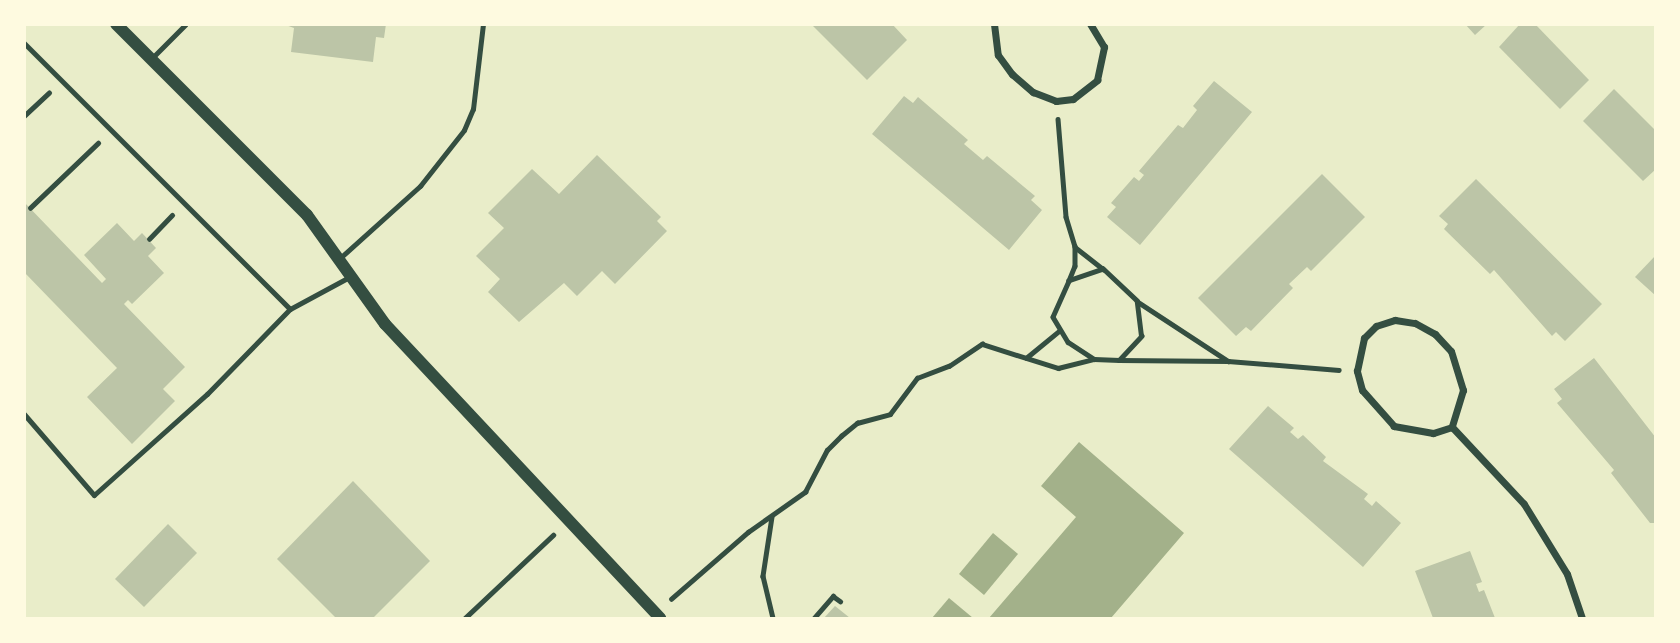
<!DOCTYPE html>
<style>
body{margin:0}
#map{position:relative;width:1680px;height:643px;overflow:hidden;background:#e9edc9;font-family:"PT Sans",sans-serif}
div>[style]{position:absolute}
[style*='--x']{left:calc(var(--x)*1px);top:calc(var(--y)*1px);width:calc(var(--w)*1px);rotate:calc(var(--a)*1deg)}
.water>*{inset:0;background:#a3b18a}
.building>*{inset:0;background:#bcc5a7}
.path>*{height:4.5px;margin:-2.25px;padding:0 2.25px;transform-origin:2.25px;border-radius:2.25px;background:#344e41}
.service>*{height:5px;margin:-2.5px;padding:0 2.5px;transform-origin:2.5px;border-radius:2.5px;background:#344e41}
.minor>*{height:7px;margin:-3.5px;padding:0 3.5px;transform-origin:3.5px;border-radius:3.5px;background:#344e41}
.tertiary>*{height:12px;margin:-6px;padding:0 6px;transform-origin:6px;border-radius:6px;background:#344e41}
span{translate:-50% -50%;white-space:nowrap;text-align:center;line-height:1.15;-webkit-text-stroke:5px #fefae0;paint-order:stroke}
.frame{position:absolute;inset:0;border:26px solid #fefae0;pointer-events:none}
</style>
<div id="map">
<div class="water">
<i style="clip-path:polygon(1079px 442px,1184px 533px,1111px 618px,989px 618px,1076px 517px,1041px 486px)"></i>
<i style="clip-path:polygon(993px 533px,1018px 554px,984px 595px,959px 574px)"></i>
<i style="clip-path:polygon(949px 598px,973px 618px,932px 618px)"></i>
</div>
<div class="building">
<i style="clip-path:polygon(283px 24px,386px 24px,384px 38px,376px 37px,373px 62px,291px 52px,294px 28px)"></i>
<i style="clip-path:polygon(811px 24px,892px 24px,907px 40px,867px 80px)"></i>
<i style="clip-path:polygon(1465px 24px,1487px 24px,1475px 35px)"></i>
<i style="clip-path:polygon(1520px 24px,1535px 24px,1589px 80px,1560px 109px,1499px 47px)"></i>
<i style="clip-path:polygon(1214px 81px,1252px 112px,1140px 245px,1107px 217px,1116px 207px,1111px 203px,1134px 177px,1139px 181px,1144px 175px,1139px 171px,1178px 125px,1183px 128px,1197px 110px,1193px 106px)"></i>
<i style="clip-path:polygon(1614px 89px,1656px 131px,1656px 169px,1643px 181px,1583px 121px)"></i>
<i style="clip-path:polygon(904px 96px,913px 103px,918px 97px,968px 140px,964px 144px,983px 160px,987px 156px,1035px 196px,1031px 200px,1042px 210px,1009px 250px,872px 134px)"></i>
<i style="clip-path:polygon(597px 155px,661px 217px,657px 221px,667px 231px,615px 284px,602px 271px,577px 296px,564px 283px,519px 322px,488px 292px,500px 279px,476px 256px,504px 228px,488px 213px,532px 169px,559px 194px)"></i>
<i style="clip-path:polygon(1322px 174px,1365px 217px,1311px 271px,1307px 267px,1289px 284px,1293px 288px,1251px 331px,1246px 327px,1236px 336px,1198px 298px)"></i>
<i style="clip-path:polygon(1476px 179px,1602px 304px,1565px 341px,1556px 332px,1552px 336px,1494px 270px,1490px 274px,1444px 229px,1448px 224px,1439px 216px)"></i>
<i style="clip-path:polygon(24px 202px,102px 283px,106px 279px,84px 255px,117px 223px,134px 241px,142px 233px,156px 248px,148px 256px,164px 273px,132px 304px,128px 300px,124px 304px,185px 367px,163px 389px,175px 401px,132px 444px,87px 397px,117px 368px,24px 272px)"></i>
<i style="clip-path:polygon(1656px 255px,1656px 296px,1635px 277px)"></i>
<i style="clip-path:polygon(1594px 358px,1656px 438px,1656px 523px,1650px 523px,1611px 473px,1614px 470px,1557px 403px,1562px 399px,1554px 389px)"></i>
<i style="clip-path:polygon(1268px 406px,1294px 428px,1290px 432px,1298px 439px,1303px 435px,1326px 457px,1323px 461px,1368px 494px,1364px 499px,1372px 506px,1376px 501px,1401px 523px,1363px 567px,1229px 449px)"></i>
<i style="clip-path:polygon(353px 481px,430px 561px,373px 618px,336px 618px,277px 559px)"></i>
<i style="clip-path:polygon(168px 524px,197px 553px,144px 607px,115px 579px)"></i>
<i style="clip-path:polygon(1470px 551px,1482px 582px,1476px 584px,1479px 592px,1484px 590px,1495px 618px,1433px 618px,1415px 571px)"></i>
<i style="clip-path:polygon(835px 606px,850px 618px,824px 618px)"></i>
</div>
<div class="path">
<i style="--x:24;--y:116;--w:34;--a:-43"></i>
<i style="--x:1058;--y:119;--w:98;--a:85.3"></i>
<i style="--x:1066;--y:217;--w:30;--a:73"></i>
<i style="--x:1075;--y:246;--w:20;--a:90"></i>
<i style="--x:1075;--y:266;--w:16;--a:112"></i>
<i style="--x:30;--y:208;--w:94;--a:-43.7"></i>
<i style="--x:149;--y:239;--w:33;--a:-46"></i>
<i style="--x:1075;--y:247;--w:36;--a:38"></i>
<i style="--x:1138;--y:302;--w:108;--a:33.2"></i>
<i style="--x:1228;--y:361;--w:111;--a:4.6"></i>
<i style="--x:1026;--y:358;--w:43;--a:-39.3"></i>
<i style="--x:1119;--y:360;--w:33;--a:-47"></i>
<i style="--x:1141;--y:336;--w:35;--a:-97"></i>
<i style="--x:1137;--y:301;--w:47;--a:-136.7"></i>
<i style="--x:1103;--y:269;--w:36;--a:161"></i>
<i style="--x:1069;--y:281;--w:39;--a:114"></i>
<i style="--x:1053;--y:317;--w:29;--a:59"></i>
<i style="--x:1068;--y:342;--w:31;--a:33"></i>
<i style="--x:1094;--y:359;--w:25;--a:2"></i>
<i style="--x:1119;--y:360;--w:109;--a:0.5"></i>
<i style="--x:772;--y:517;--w:60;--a:98.7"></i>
<i style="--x:763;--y:576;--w:43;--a:76.6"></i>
<i style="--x:671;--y:599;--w:102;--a:-41"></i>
<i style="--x:748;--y:532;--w:70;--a:-35.1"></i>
<i style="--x:805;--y:492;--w:47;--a:-62.4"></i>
<i style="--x:827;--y:450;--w:20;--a:-45"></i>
<i style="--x:841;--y:436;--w:21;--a:-39"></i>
<i style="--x:857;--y:423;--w:34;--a:-15"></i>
<i style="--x:890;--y:414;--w:45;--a:-53.1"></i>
<i style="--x:917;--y:378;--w:34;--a:-21"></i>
<i style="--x:949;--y:366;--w:40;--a:-34"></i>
<i style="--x:982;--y:344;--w:80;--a:17.5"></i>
<i style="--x:1058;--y:368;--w:37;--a:-14"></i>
<i style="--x:465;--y:618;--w:121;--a:-43.3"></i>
<i style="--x:814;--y:618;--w:29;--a:-49"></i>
<i style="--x:833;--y:596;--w:9;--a:36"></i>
</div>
<div class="service">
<i style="--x:24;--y:43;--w:376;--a:45"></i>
<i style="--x:290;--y:309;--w:69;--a:-28.4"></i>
<i style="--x:151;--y:59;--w:49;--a:-45"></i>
<i style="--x:340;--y:258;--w:108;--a:-42"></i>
<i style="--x:420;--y:186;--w:71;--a:-51.8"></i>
<i style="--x:464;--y:130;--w:23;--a:-67"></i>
<i style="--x:473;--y:109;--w:86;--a:-83.3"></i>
<i style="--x:24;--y:414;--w:107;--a:49.2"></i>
<i style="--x:94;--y:495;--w:152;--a:-41.8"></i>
<i style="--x:207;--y:394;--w:119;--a:-45.7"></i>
</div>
<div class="minor">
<i style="--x:994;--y:24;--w:31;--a:83"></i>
<i style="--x:998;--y:55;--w:24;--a:54"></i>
<i style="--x:1012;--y:74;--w:28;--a:41"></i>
<i style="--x:1033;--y:92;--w:25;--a:21"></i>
<i style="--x:1056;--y:101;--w:17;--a:-7"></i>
<i style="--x:1073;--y:99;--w:31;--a:-38"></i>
<i style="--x:1097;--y:80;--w:34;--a:-78"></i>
<i style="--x:1104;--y:47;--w:27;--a:-121"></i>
<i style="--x:1395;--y:320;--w:20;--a:9"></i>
<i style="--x:1415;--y:323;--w:23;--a:29"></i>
<i style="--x:1435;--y:334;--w:23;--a:47"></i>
<i style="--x:1451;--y:351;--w:41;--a:72.9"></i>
<i style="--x:1463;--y:390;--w:39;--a:107"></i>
<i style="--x:1452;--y:427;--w:20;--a:162"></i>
<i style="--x:1433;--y:433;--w:40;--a:-170"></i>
<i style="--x:1394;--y:426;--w:48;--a:-131.6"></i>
<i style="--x:1362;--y:390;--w:20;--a:-105"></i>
<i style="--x:1357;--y:371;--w:34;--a:-78"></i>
<i style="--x:1364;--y:338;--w:17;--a:-45"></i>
<i style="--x:1376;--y:326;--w:20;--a:-18"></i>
<i style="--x:1452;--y:427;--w:105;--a:46.9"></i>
<i style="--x:1524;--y:504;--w:82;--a:58.4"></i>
<i style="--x:1567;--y:574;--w:46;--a:71.2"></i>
</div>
<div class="tertiary">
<i style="--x:116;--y:24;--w:270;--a:45"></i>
<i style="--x:307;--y:215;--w:134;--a:54.4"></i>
<i style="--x:385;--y:324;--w:403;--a:46.9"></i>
</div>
<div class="frame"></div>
</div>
